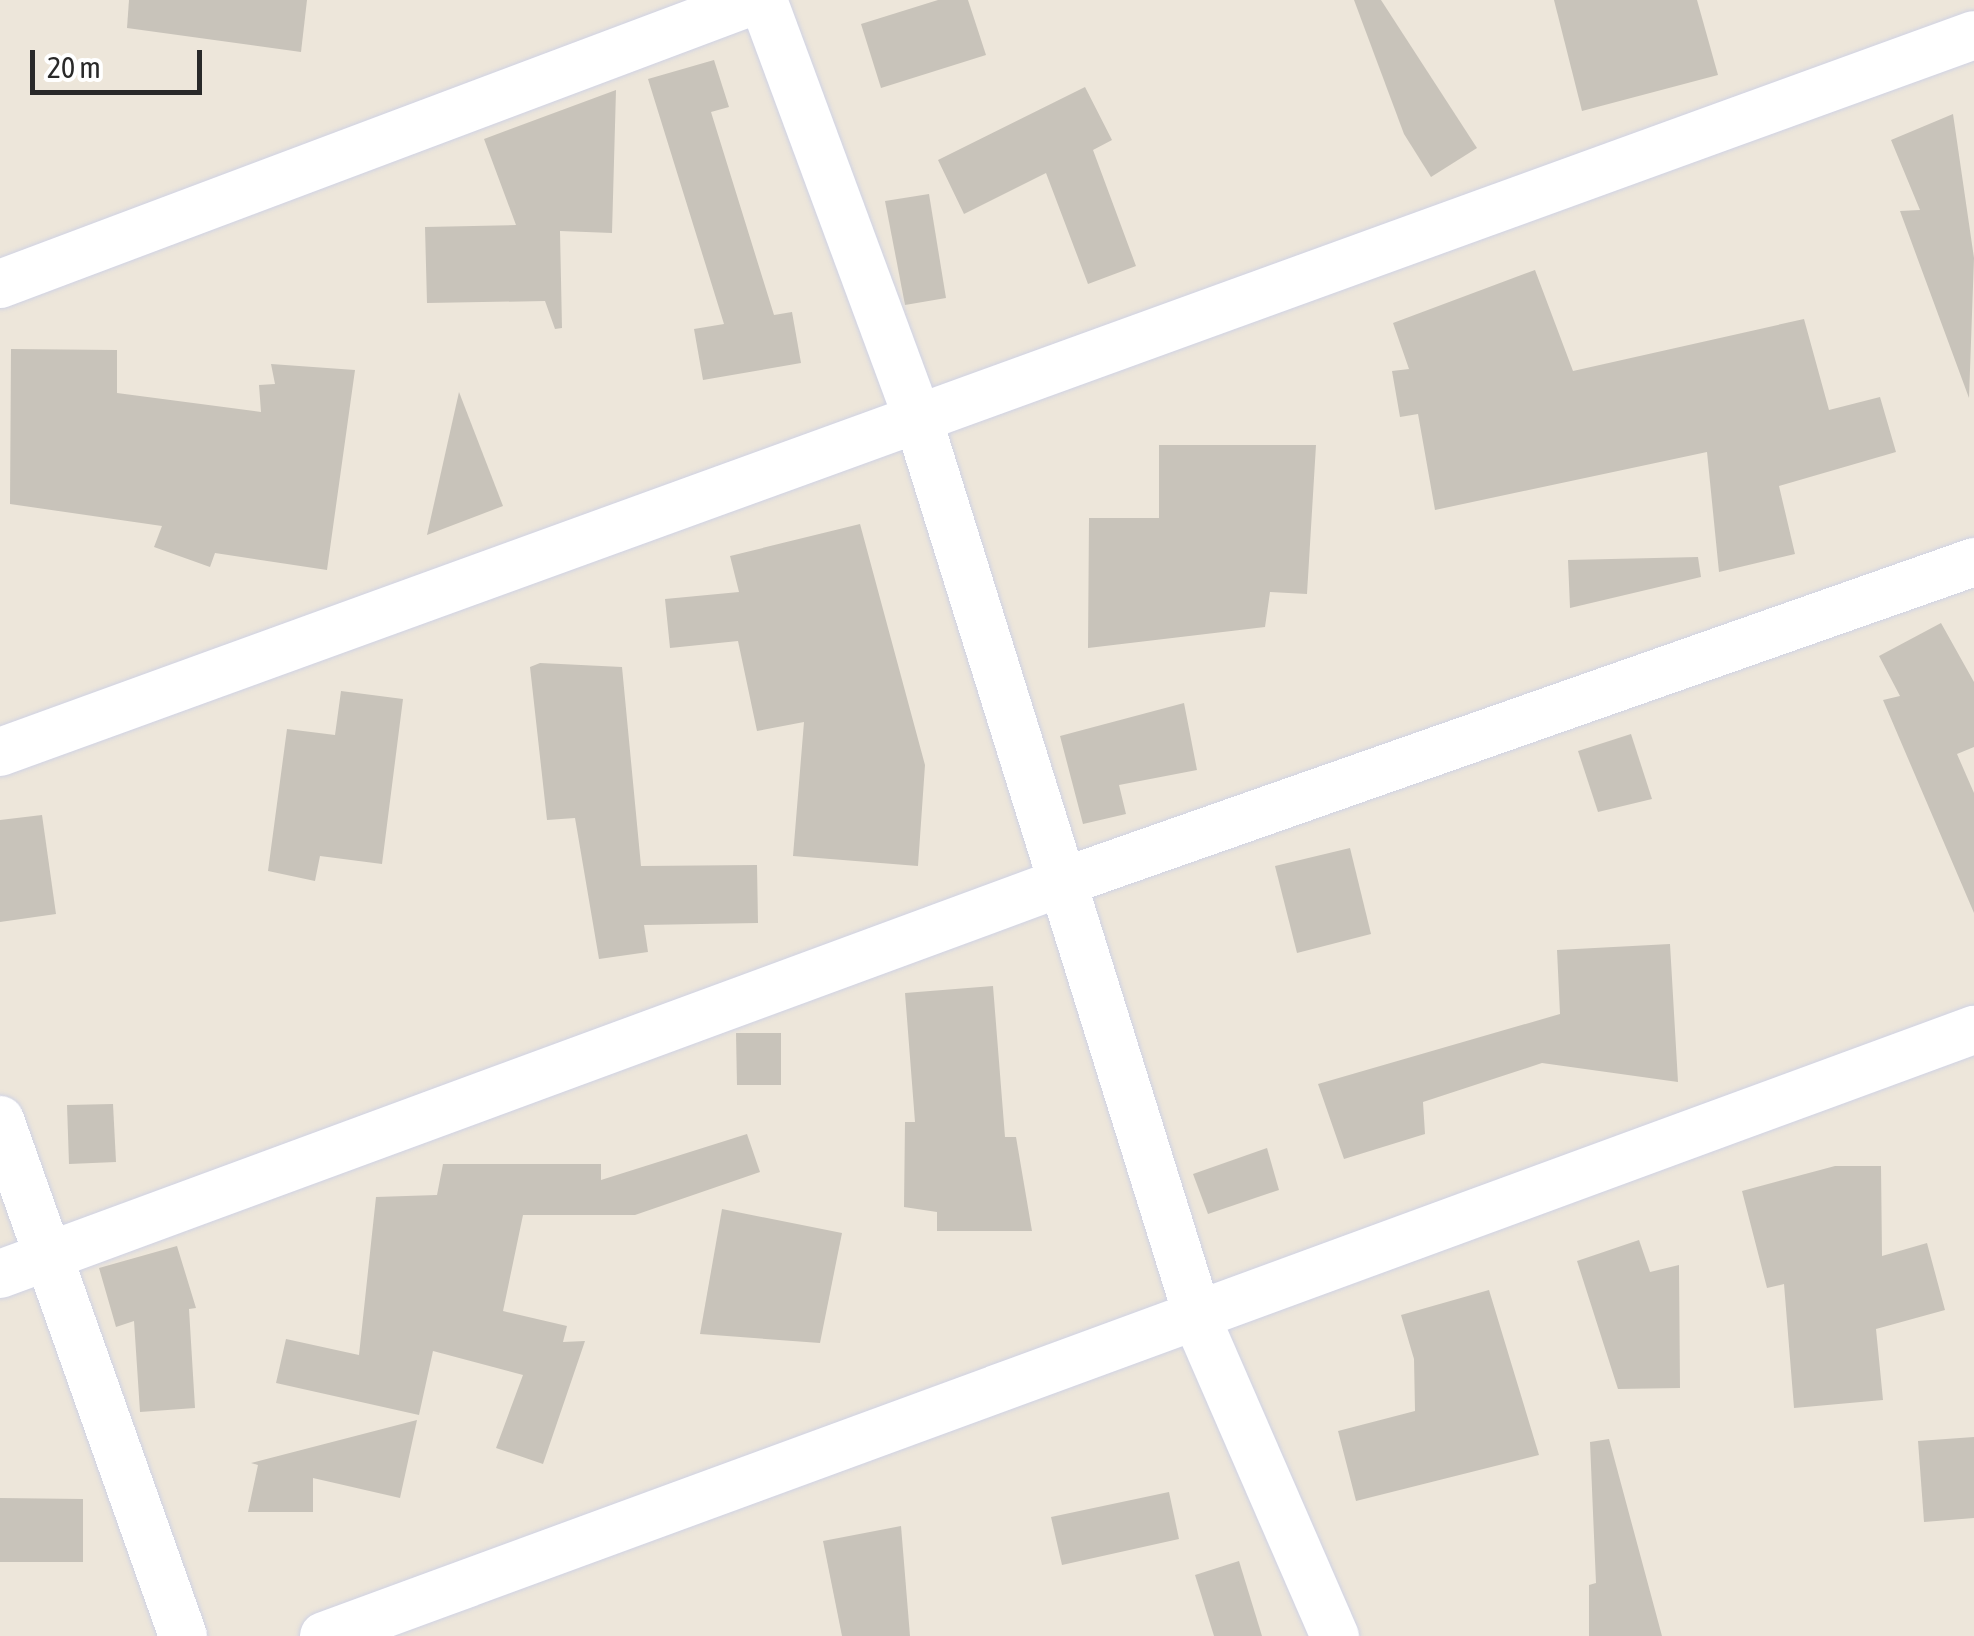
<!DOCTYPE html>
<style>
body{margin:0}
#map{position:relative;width:1974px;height:1636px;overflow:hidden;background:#ede6da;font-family:"Asap Condensed",sans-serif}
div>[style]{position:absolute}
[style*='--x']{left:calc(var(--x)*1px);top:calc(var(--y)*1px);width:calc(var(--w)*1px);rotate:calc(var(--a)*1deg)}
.building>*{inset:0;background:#c8c3ba}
.roads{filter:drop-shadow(0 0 2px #cfd2e4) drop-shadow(0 0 2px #cfd2e4)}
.street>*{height:48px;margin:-24px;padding:0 24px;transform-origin:24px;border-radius:24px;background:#fff}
span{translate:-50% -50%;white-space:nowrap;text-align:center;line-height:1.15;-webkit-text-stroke:8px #fff;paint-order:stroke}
.scale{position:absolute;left:30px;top:50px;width:172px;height:45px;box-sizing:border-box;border:5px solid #292929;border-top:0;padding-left:12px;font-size:30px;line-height:35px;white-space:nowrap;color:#292929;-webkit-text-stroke:8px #fff;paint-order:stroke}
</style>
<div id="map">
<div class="building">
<i style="clip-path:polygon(129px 0,307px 0,301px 52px,127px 28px)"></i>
<i style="clip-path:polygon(938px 0,968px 0,986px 55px,881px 88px,861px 24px)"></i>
<i style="clip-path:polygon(1354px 0,1381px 0,1477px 148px,1431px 177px,1404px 134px)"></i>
<i style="clip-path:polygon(1554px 0,1697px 0,1718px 75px,1582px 111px)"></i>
<i style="clip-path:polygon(714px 60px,729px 107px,711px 112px,774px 315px,792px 312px,801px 363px,703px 380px,694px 329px,724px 324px,648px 79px)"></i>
<i style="clip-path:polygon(1085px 87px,1112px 140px,1093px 150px,1136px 266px,1088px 284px,1046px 173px,964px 214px,938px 160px)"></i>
<i style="clip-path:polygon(616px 90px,612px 233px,560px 231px,562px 328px,555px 329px,545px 301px,427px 303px,425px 227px,516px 225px,484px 139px)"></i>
<i style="clip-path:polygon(1953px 114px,1974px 258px,1969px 398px,1900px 211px,1920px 210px,1891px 140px)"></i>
<i style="clip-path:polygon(929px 194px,946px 298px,905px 305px,885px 201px)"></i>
<i style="clip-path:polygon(1535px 270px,1573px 371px,1804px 319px,1829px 410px,1880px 397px,1896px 452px,1779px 486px,1795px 554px,1719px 572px,1707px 452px,1435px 510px,1418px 414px,1400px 417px,1392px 371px,1409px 369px,1393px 323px)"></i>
<i style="clip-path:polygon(11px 349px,117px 350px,117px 393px,261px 412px,259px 385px,275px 384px,271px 364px,355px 370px,327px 570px,215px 553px,210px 567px,154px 547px,162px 526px,10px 504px)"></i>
<i style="clip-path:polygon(459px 392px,503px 506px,427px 535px)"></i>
<i style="clip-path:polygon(1159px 445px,1316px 445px,1307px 594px,1270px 592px,1265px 627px,1088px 648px,1089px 518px,1159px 518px)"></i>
<i style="clip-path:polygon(860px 524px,925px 765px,918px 866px,793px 856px,804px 722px,757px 731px,738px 641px,670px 648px,665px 599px,739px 592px,730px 556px)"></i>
<i style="clip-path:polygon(1698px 557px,1701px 577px,1570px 608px,1568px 560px)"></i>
<i style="clip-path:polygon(1941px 623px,1974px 682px,1974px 747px,1957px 754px,1974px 793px,1974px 913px,1883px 700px,1900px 696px,1879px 656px)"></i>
<i style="clip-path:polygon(540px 663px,622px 667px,641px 866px,757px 865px,758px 923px,644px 925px,648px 952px,599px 959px,575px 818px,547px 820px,530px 667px)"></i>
<i style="clip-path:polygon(341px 691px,403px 699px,382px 864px,320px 856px,315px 881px,268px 871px,287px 729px,335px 735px)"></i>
<i style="clip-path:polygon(1184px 703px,1197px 770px,1119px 785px,1126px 814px,1083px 824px,1060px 736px)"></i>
<i style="clip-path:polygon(1631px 734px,1652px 799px,1598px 812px,1578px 751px)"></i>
<i style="clip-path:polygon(42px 815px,56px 914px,0 922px,0 820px)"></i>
<i style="clip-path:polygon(1350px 848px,1371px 934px,1297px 953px,1275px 866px)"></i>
<i style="clip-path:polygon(1670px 944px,1678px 1082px,1542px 1063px,1423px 1102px,1425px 1134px,1344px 1159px,1318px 1084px,1560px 1014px,1557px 950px)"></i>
<i style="clip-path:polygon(993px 986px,1005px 1137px,1016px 1137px,1032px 1231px,937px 1231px,937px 1212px,904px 1207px,905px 1122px,915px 1122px,905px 993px)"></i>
<i style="clip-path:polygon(736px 1033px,781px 1033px,781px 1085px,737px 1085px)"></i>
<i style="clip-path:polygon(113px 1104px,116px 1162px,69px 1164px,67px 1105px)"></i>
<i style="clip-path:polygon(747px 1134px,760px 1172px,635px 1215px,523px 1215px,503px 1311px,567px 1326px,563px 1342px,585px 1341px,543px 1464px,496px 1448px,523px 1375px,433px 1351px,419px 1415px,276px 1383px,286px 1339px,359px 1355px,376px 1197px,437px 1195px,443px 1164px,601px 1164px,601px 1180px)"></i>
<i style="clip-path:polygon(1267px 1148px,1279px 1190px,1208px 1214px,1193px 1174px)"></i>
<i style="clip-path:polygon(1835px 1166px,1881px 1166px,1882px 1256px,1927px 1243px,1945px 1310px,1876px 1329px,1883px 1400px,1794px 1408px,1784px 1284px,1767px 1288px,1742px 1191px)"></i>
<i style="clip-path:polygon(722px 1209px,842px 1233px,820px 1343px,700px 1334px)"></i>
<i style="clip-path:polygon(1639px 1240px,1650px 1272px,1679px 1265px,1680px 1388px,1618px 1389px,1577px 1261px)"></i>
<i style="clip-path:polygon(177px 1246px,196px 1308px,189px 1309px,195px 1408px,140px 1412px,134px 1321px,116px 1327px,99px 1268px)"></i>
<i style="clip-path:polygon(1489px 1290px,1539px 1455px,1356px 1501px,1338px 1431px,1415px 1411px,1414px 1359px,1401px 1315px)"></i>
<i style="clip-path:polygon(417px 1420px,400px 1498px,313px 1478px,313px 1512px,248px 1512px,258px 1465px,251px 1463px)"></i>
<i style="clip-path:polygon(1974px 1437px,1974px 1518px,1924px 1522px,1918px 1441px)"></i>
<i style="clip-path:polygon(1609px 1439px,1662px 1636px,1589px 1636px,1589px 1585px,1596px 1583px,1590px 1442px)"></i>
<i style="clip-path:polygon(1169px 1492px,1179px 1539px,1062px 1565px,1051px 1517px)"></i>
<i style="clip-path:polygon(0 1498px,83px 1499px,83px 1562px,0 1562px)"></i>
<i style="clip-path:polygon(901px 1526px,910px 1636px,842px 1636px,823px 1541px)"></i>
<i style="clip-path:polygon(1239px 1561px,1262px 1636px,1214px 1636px,1195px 1575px)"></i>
</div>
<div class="roads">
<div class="street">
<i style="--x:763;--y:0;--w:447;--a:69.7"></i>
<i style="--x:918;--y:419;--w:957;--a:72.68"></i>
<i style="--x:1203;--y:1333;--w:331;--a:66.5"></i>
<i style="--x:0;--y:284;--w:807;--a:-20.61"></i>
<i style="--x:0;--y:752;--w:2100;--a:-19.96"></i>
<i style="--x:0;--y:1120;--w:547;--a:70.47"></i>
<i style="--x:0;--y:1274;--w:1133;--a:-20.24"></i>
<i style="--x:1063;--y:882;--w:966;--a:-19.35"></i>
<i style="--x:324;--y:1636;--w:1758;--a:-20.17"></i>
</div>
</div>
<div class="scale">20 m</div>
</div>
